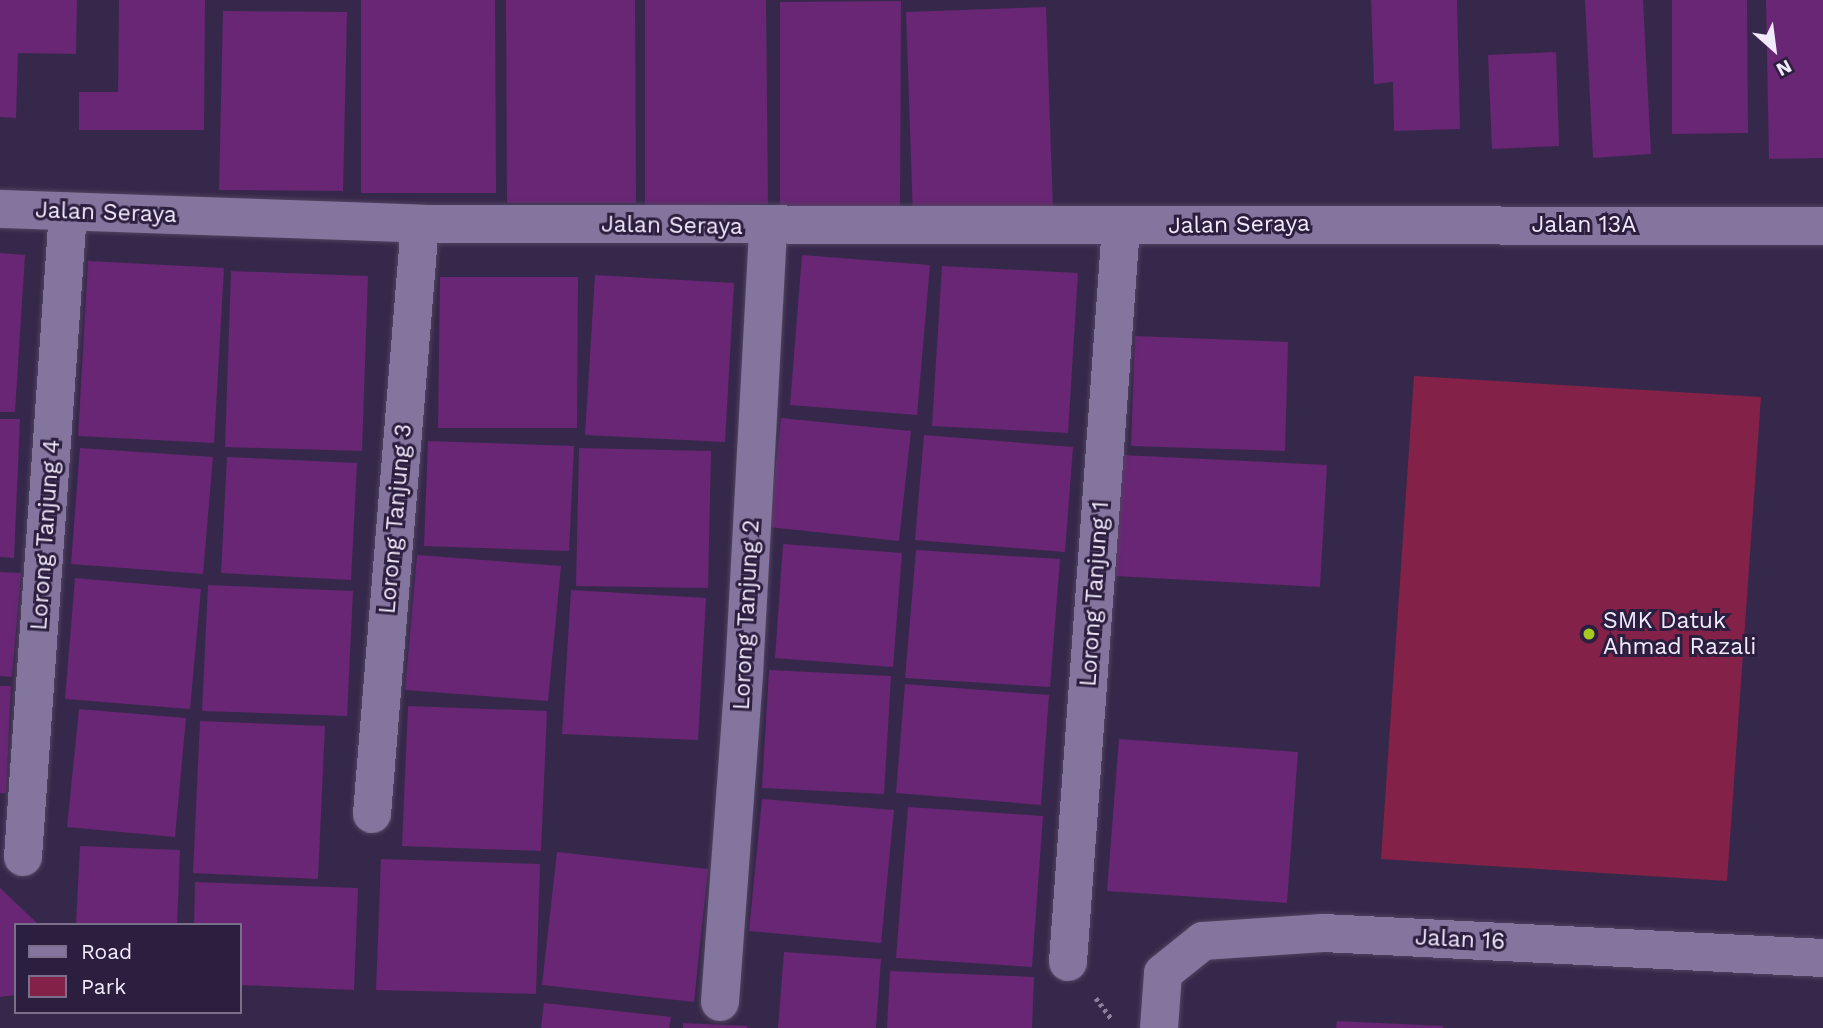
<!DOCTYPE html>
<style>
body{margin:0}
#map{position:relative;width:1823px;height:1028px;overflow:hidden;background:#36284a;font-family:"Work Sans",sans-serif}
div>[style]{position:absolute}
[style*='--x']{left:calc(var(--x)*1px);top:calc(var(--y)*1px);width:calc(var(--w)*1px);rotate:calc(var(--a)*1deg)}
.green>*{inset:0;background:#842149}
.building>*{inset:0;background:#682674}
.path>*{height:4.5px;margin-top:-2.25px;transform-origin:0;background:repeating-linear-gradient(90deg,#8b819b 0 3.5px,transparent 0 7px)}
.roads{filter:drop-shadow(0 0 2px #504460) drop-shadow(0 0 2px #504460)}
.minor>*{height:38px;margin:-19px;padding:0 19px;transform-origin:19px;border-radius:19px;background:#83759d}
.dots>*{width:19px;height:19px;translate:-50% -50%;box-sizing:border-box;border:4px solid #2c1e3f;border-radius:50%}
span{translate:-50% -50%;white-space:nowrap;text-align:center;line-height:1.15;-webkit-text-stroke:6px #2c1e3f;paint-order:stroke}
.street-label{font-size:23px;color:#f0eafc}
.poi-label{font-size:23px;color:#f0eafc}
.left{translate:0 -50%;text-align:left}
.legend{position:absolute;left:14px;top:923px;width:228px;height:91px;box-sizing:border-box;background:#2c1e3f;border:2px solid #7a708b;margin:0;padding:9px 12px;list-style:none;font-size:21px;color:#f0eafc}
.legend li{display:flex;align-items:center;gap:14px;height:35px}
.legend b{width:35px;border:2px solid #7a708b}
.north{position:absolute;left:1739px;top:14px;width:70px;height:70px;-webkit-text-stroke:5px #2c1e3f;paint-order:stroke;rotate:152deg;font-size:19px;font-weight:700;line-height:28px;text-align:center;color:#f0eafc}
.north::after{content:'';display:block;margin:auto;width:24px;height:32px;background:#f0eafc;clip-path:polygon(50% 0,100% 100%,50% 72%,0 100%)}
</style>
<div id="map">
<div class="green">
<i style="clip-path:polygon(1414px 376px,1761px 397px,1727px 881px,1381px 859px)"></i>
</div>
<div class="building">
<i style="clip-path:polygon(0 0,77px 0,76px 54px,18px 53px,16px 118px,0 117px)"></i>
<i style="clip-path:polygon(119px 0,205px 0,204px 130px,79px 130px,79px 92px,118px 92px)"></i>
<i style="clip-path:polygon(361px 0,495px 0,496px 193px,361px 193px)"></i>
<i style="clip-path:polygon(506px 0,635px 0,636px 203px,507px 203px)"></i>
<i style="clip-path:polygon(645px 0,766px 0,768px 204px,645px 206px)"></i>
<i style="clip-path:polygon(1371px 0,1457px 0,1460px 129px,1394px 131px,1393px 82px,1374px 84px)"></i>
<i style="clip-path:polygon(1585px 0,1643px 0,1651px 154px,1593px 158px)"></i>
<i style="clip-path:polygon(1672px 0,1747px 0,1748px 133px,1672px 134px)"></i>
<i style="clip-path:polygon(1766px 0,1823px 0,1823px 158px,1769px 159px)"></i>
<i style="clip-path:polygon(901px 1px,900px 207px,780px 208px,780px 2px)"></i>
<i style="clip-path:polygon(1046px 7px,1053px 211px,913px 217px,906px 12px)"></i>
<i style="clip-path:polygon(223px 11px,347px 12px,343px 191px,219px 190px)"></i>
<i style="clip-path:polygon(1556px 52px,1559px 146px,1492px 149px,1488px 55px)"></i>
<i style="clip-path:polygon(0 253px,25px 255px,15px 412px,0 412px)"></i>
<i style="clip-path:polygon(802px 255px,930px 265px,917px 415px,790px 405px)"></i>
<i style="clip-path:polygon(88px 261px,224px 268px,214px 443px,78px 436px)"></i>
<i style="clip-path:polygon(942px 266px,1078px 273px,1068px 433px,932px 426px)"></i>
<i style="clip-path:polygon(231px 271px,368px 276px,362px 451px,225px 447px)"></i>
<i style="clip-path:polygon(595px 275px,734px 283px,725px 442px,585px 435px)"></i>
<i style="clip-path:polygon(440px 277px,578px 277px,577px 428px,438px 428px)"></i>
<i style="clip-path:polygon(1135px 336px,1288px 342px,1285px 451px,1131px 446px)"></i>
<i style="clip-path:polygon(781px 418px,911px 431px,899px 541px,769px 527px)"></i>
<i style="clip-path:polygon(0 419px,20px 419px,14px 558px,0 557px)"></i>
<i style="clip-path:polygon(924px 435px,1073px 447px,1065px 552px,915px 540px)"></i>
<i style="clip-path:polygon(428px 441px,574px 446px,569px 551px,424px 546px)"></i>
<i style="clip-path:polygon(80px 448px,213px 457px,203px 574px,71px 564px)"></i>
<i style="clip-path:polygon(579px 448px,711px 451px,708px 588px,576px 586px)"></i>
<i style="clip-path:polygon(1122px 455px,1327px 465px,1320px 587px,1115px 576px)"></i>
<i style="clip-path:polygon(227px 457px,357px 463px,351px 580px,221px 573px)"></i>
<i style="clip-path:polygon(783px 544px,902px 553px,893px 667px,775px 658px)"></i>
<i style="clip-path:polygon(916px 550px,1060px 559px,1050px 687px,905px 678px)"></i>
<i style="clip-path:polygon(417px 555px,561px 566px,548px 701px,405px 690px)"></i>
<i style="clip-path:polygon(0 572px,21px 573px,12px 677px,0 676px)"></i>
<i style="clip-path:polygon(75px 578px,201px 589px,190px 709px,65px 699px)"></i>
<i style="clip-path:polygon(208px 585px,353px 591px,347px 716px,202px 711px)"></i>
<i style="clip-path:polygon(571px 590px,706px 598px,698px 740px,562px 734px)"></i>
<i style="clip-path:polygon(769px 670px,891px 676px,884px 794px,762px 788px)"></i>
<i style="clip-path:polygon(905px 684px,1049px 695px,1041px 805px,896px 793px)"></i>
<i style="clip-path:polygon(0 686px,11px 686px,6px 793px,0 793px)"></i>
<i style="clip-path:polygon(408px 706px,547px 711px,541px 851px,402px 846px)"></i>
<i style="clip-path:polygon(79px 709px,186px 718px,175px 837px,67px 827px)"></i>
<i style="clip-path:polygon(200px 721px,325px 726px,318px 879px,193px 873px)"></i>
<i style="clip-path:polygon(1119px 739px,1298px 752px,1287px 903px,1107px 891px)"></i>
<i style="clip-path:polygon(762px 799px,894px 810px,881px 943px,749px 931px)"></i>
<i style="clip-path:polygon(908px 807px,1043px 816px,1032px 967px,896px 958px)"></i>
<i style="clip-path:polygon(80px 846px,180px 850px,177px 925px,76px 925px)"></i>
<i style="clip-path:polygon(557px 852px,708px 869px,694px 1002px,542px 985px)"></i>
<i style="clip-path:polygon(381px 859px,540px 864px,536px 994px,376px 990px)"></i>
<i style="clip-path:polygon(195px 882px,358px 888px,354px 990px,240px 985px,240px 925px,194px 925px)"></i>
<i style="clip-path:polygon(0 888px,39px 925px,16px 925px,16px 995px,0 997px)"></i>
<i style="clip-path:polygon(784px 952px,881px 959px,876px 1028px,778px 1028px)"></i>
<i style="clip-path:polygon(890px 971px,1034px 977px,1032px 1028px,887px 1028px)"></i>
<i style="clip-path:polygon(544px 1003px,671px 1017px,669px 1028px,541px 1028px)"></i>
<i style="clip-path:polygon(1337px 1021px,1443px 1026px,1443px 1028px,1336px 1028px)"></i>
<i style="clip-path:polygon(683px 1023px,747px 1026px,747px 1028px,683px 1028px)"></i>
</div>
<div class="path">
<i style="--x:1096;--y:998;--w:26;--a:53"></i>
</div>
<div class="roads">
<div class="minor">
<i style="--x:0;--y:209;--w:420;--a:2"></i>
<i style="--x:420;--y:224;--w:1403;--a:0.08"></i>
<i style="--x:372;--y:814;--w:592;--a:-85.35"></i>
<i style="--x:23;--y:857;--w:647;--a:-86.01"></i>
<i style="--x:1068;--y:962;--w:738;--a:-85.88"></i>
<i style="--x:720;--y:1002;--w:329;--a:-85.8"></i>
<i style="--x:744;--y:674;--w:448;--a:-86.9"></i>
<i style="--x:1159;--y:1028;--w:55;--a:-85.8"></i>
<i style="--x:1163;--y:973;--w:51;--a:-38.7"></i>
<i style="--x:1203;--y:941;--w:120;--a:-3.8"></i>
<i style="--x:1323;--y:933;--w:501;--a:2.86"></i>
</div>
</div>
<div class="dots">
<i style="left:1589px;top:634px;background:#a7c81f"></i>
</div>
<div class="street-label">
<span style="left:106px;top:213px;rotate:2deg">Jalan Seraya</span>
<span style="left:1239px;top:225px;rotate:-1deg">Jalan Seraya</span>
<span style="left:1584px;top:225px">Jalan 13A</span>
<span style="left:672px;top:226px;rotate:1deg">Jalan Seraya</span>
<span style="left:396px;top:519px;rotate:-85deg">Lorong Tanjung 3</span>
<span style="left:46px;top:535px;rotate:-86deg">Lorong Tanjung 4</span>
<span style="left:1095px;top:594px;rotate:-86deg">Lorong Tanjung 1</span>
<span style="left:747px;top:615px;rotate:-87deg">Lorong Tanjung 2</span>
<span style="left:1460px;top:940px;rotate:3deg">Jalan 16</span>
</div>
<div class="poi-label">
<span class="left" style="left:1603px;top:634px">SMK Datuk<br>Ahmad Razali</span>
</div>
<ul class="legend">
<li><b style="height:9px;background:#83759d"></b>Road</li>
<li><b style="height:19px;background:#842149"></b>Park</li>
</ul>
<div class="north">N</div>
</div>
